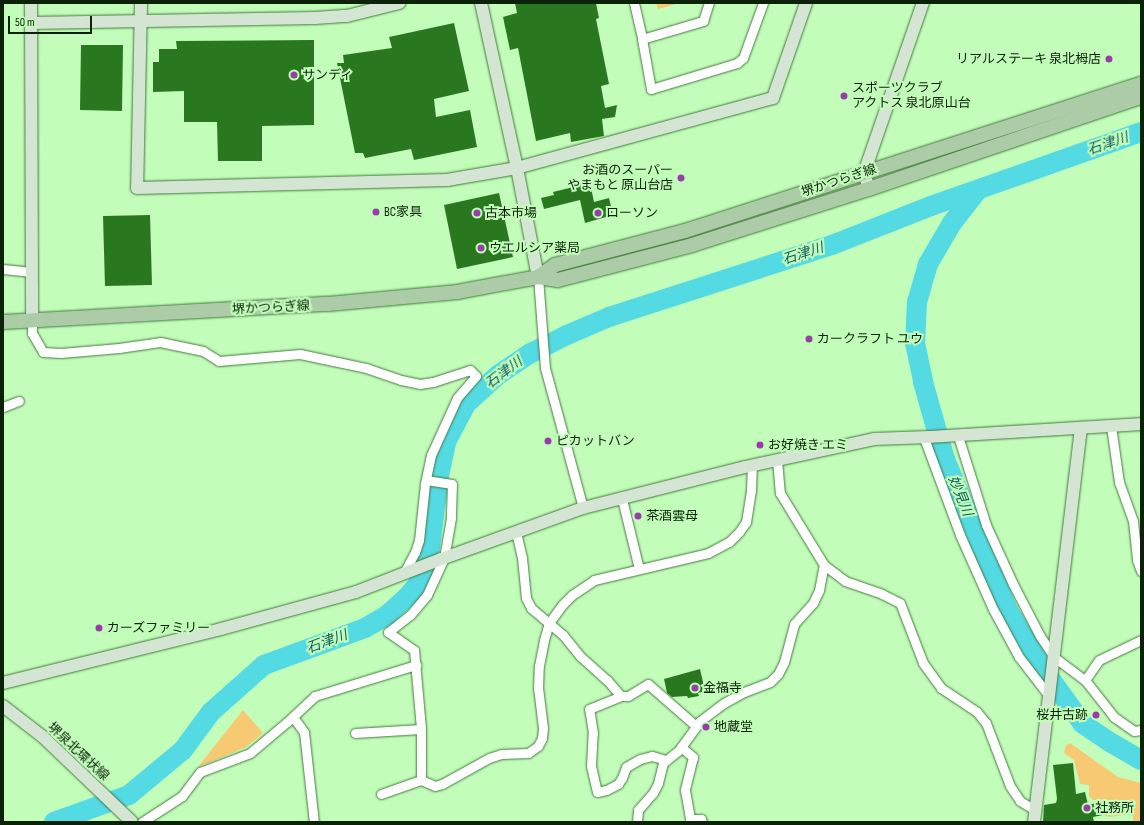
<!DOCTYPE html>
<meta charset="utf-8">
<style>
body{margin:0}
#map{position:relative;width:1144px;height:825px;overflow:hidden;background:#c2fdba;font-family:"Sofia Sans Condensed","Noto Sans JP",sans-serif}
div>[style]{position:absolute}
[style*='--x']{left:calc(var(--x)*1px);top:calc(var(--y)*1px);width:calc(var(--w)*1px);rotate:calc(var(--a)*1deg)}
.green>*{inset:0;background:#f7c972}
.river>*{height:20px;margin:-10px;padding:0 10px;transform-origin:10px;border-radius:10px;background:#54dae3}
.building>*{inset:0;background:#297820}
.roads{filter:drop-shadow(0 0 1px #447a3d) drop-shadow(0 0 1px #447a3d)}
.street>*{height:9px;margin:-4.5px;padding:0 4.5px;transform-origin:4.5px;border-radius:4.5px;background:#fff}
.secondary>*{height:12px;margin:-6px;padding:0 6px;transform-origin:6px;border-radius:6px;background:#d5e5d3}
.primary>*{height:14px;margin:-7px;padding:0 7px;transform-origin:7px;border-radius:7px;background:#accba7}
.dots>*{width:11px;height:11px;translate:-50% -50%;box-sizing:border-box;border:2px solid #c2fdba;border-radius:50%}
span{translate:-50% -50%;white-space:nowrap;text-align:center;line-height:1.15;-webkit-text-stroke:4px #c2fdba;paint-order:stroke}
.poi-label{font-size:13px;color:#0b2108}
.right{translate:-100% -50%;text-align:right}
.left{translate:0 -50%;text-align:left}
.street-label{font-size:13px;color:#0b2108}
.water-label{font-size:14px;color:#0d5c61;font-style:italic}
.frame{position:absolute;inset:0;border:4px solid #0b2108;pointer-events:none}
.scale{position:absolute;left:8px;top:16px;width:84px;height:18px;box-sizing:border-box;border:2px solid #0b2108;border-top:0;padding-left:5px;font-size:12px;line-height:14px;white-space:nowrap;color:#0b2108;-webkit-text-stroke:3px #c2fdba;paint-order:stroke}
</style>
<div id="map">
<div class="green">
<i style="clip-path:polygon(656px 3px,680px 3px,658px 9px)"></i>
<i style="clip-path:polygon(243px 710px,263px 733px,246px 747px,198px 767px)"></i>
<i style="clip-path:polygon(1070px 743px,1118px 777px,1141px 783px,1141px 821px,1134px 822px,1132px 814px,1110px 817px,1105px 816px,1102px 800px,1093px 800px,1089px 796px,1089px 785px,1080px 784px,1074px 760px,1064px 753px,1066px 745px)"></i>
</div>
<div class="river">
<i style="--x:977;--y:191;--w:41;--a:128"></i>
<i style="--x:952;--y:223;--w:48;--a:120.3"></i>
<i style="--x:928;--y:264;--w:40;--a:106"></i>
<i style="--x:917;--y:302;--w:41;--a:92.8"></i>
<i style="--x:915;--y:343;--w:40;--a:78"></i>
<i style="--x:923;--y:382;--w:80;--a:74.1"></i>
<i style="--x:945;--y:459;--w:164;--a:67.4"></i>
<i style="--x:1008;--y:610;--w:66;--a:59.2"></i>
<i style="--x:1042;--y:667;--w:70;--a:54.3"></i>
<i style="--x:1083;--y:724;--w:30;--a:34"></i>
<i style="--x:1108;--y:741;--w:38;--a:30"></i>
<i style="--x:54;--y:822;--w:80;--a:-19.8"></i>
<i style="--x:129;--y:795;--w:70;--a:-39.8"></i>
<i style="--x:183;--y:750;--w:47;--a:-53.6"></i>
<i style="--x:211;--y:712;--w:71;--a:-41.6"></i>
<i style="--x:264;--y:665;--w:108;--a:-20.1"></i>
<i style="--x:365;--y:628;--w:24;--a:-30"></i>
<i style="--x:386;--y:616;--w:27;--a:-42"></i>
<i style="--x:406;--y:598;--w:20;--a:-49"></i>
<i style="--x:419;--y:583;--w:30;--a:-70"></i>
<i style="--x:429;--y:555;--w:80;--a:-82.8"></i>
<i style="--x:439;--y:476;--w:35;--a:-78"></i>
<i style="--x:446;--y:442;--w:43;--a:-62.2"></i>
<i style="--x:466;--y:404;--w:43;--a:-42.2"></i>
<i style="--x:498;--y:375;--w:40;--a:-34"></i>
<i style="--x:531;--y:353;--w:40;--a:-26.6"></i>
<i style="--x:567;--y:335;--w:46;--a:-23.2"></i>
<i style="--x:609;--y:317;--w:234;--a:-17.9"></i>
<i style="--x:832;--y:245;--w:106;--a:-21.5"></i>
<i style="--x:931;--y:206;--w:223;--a:-19.4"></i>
</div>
<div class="building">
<i style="clip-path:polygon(515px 3px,596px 3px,599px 18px,596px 19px,609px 84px,601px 86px,605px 108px,617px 105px,615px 117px,602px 119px,604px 136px,571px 142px,570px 133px,536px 141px,518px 48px,510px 50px,503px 17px,517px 13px)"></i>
<i style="clip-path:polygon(454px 23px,469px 91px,434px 99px,436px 117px,470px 110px,477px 147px,414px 160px,411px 149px,365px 158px,363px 153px,355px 153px,337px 63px,344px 63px,343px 55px,392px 48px,389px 37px)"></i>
<i style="clip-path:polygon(314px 40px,314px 125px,262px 126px,262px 161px,218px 161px,217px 122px,184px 122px,184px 91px,153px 92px,153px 62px,159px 62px,159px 49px,177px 49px,176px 41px)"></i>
<i style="clip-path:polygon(81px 45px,123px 45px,122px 111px,80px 110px)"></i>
<i style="clip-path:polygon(590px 183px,594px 202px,609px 198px,613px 215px,585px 223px,580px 200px,544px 209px,541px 198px,554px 195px,553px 192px)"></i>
<i style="clip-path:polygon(499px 193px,513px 257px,457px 269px,444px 205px)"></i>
<i style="clip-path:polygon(150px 215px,152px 285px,105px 286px,103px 216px)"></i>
<i style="clip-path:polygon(700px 669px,705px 691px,698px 693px,699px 696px,688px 698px,687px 696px,672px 697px,667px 693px,664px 679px)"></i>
<i style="clip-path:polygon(1073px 763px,1076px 794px,1085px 792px,1088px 805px,1101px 802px,1103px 815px,1093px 817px,1094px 822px,1043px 822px,1044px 805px,1056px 803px,1057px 799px,1053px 765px)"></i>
</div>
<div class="roads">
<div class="street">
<i style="--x:634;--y:3;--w:37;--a:77"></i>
<i style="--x:642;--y:39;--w:51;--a:79.8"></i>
<i style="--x:651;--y:89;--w:90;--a:-16.8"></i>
<i style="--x:737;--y:63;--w:8;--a:-40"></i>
<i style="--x:743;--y:58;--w:59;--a:-70"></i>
<i style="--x:642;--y:39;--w:64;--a:-16.4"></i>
<i style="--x:703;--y:21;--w:19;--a:-72"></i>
<i style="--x:3;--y:269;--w:29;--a:6"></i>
<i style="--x:538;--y:277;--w:91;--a:85.6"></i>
<i style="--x:545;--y:368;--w:145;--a:74.8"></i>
<i style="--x:32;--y:321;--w:12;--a:90"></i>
<i style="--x:32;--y:333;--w:22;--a:60"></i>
<i style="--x:43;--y:352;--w:18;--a:3"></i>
<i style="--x:61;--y:353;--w:58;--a:-4.9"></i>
<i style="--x:119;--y:348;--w:41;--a:-8.3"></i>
<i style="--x:160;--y:342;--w:44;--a:11.8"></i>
<i style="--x:203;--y:351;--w:19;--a:32"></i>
<i style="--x:219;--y:361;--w:81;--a:-4.9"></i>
<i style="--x:300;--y:354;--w:67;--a:12"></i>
<i style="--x:366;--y:368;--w:37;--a:19"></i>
<i style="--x:401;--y:380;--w:19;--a:12"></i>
<i style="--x:420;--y:384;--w:13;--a:-9"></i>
<i style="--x:433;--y:382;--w:39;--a:-18"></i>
<i style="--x:470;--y:370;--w:8;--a:45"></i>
<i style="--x:476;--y:376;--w:29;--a:131"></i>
<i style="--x:457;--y:398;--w:63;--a:114.5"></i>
<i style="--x:431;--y:455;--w:30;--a:102"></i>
<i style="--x:425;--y:484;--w:56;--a:96.1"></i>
<i style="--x:419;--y:540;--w:13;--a:108"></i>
<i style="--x:415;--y:552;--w:24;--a:118"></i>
<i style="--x:3;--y:407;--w:17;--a:-21"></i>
<i style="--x:1111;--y:426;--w:57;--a:81.9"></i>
<i style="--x:1119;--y:482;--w:41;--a:70.3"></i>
<i style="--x:1133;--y:521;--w:39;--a:84"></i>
<i style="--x:1137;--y:560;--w:12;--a:70"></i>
<i style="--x:958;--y:436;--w:93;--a:72.5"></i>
<i style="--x:986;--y:525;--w:65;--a:65.4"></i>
<i style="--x:1013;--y:584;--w:59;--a:62.6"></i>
<i style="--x:1040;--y:636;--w:25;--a:56"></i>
<i style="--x:1054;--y:657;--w:39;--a:37"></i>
<i style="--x:1085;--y:680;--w:24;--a:-55"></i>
<i style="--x:1099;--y:660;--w:47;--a:-25.5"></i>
<i style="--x:924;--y:438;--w:103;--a:69.6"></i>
<i style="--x:960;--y:535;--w:81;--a:66"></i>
<i style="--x:993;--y:609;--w:55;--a:61.6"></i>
<i style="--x:1019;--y:657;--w:49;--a:52.4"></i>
<i style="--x:777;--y:460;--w:33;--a:85"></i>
<i style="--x:780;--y:493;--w:84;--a:58.6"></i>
<i style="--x:824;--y:565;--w:26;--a:37"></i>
<i style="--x:845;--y:581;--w:39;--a:19"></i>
<i style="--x:882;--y:594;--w:20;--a:27"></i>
<i style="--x:900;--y:603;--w:64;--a:69"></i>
<i style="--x:923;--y:663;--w:31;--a:54"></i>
<i style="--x:941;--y:688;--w:43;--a:33.7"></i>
<i style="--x:977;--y:712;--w:14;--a:51"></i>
<i style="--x:986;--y:723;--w:67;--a:69.1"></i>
<i style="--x:1010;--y:786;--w:18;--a:56"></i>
<i style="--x:1020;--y:801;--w:17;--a:31"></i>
<i style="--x:426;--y:480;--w:26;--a:9"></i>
<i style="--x:452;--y:484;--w:34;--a:92"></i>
<i style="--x:451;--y:518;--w:41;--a:99.9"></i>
<i style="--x:444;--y:558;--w:41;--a:114.7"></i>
<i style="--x:427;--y:595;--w:26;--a:130"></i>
<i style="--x:410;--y:615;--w:28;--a:142"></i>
<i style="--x:388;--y:632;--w:32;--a:35"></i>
<i style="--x:414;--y:650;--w:79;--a:84.9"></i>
<i style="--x:421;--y:729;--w:51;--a:90"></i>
<i style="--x:421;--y:780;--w:15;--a:23"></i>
<i style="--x:435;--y:786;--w:7;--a:-16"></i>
<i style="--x:442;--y:784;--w:54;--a:-29"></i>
<i style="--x:489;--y:758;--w:13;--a:-18"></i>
<i style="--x:501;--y:754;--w:27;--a:-2"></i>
<i style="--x:528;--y:753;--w:12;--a:-35"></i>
<i style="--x:538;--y:746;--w:9;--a:-63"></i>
<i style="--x:542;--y:738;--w:10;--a:-84"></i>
<i style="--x:543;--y:728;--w:39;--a:-97"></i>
<i style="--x:538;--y:689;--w:23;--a:-88"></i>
<i style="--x:539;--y:666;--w:26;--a:-79"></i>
<i style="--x:544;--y:640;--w:18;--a:-74"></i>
<i style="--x:549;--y:623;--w:22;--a:-54"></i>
<i style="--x:562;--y:605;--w:14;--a:-45"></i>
<i style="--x:572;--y:595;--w:27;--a:-34"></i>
<i style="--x:594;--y:580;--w:117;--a:-13.3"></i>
<i style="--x:708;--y:553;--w:24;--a:-28"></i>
<i style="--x:729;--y:542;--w:14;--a:-45"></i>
<i style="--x:739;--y:532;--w:12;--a:-55"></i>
<i style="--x:746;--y:522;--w:31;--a:-81"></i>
<i style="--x:751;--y:491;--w:25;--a:-88"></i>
<i style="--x:622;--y:499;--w:72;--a:76.3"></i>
<i style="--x:516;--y:532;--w:27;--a:77"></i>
<i style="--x:522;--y:558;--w:40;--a:84.3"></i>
<i style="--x:526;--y:598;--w:11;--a:63"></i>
<i style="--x:531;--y:608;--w:42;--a:40.2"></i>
<i style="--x:563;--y:635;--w:27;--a:51"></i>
<i style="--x:580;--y:656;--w:36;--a:42"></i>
<i style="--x:607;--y:680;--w:21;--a:49"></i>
<i style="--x:1085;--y:680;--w:47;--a:51.9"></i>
<i style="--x:1114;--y:717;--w:24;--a:35"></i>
<i style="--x:1134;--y:731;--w:7;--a:-8"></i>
<i style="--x:293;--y:717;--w:19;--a:54"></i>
<i style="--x:304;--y:732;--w:91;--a:83.7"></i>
<i style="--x:355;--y:733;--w:66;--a:-3.5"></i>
<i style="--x:681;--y:747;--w:16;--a:40"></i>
<i style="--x:693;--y:757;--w:34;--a:104"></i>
<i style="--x:685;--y:790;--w:29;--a:80"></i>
<i style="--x:690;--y:819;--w:11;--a:0"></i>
<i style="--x:701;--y:819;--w:3;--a:72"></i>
<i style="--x:666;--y:760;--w:15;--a:-164"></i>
<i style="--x:652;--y:756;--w:12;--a:166"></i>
<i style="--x:640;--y:759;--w:16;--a:150"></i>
<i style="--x:626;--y:767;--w:12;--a:110"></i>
<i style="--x:622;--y:778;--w:7;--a:124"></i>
<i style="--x:618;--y:784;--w:13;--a:153"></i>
<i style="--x:606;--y:790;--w:9;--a:167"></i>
<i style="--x:597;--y:792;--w:27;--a:-103"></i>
<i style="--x:591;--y:766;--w:33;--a:-87"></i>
<i style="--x:593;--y:733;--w:24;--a:-99"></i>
<i style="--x:589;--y:709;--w:35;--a:-22"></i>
<i style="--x:621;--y:696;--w:7;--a:0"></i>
<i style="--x:628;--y:696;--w:23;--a:-31"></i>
<i style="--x:648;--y:684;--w:64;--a:41.2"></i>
<i style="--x:381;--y:794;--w:42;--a:-19.3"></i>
<i style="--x:142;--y:822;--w:48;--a:-33"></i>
<i style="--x:182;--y:796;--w:30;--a:-53"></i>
<i style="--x:200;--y:772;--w:53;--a:-20.8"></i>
<i style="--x:250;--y:753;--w:48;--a:-40"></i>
<i style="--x:287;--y:722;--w:38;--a:-43"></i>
<i style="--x:315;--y:696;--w:106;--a:-17.1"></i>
<i style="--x:637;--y:822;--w:12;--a:-85"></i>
<i style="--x:638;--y:810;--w:23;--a:-49"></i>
<i style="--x:653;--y:793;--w:11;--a:-63"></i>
<i style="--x:658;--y:783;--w:21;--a:-76"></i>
<i style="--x:663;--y:763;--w:21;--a:-39"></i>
<i style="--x:679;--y:750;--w:36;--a:-54"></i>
<i style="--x:700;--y:721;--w:30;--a:-37"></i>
<i style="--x:724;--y:703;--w:23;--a:-29"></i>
<i style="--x:744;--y:692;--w:28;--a:-21"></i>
<i style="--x:770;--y:682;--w:11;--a:-45"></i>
<i style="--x:778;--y:674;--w:13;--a:-63"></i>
<i style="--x:784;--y:662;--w:39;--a:-75"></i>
<i style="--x:794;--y:624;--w:28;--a:-48"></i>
<i style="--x:813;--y:603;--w:14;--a:-65"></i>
<i style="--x:819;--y:590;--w:25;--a:-79"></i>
</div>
<div class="secondary">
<i style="--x:31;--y:3;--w:318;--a:89.8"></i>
<i style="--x:141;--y:3;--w:185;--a:91.2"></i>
<i style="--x:137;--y:188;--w:310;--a:-1.5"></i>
<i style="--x:447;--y:180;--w:71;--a:-9.7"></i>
<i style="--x:517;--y:168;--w:265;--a:-15.3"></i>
<i style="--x:773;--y:98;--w:101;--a:-70.8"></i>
<i style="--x:481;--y:3;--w:169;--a:77.7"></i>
<i style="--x:517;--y:168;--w:111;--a:79.1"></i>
<i style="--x:31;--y:23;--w:284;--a:-1"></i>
<i style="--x:315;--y:18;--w:32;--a:-4"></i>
<i style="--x:347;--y:16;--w:54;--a:-14"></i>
<i style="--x:869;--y:189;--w:17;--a:-107"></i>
<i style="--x:864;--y:173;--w:180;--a:-70.9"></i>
<i style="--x:3;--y:683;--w:225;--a:-13.9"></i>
<i style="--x:221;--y:629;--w:140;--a:-15.3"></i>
<i style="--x:356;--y:592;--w:91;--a:-21.2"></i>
<i style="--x:441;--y:559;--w:151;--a:-19.8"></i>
<i style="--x:583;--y:508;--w:167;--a:-14.2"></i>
<i style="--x:745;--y:467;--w:132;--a:-12.2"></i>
<i style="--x:874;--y:439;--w:55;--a:-2.1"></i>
<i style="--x:929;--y:437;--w:212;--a:-3.5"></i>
<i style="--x:3;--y:706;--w:49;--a:37.6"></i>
<i style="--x:42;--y:736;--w:124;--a:43.7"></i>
<i style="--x:1034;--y:822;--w:397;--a:-83.2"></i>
</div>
<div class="primary">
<i style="--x:538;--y:277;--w:21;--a:-35"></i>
<i style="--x:555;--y:265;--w:134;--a:-14.7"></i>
<i style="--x:685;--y:231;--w:479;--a:-17.9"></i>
<i style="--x:3;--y:322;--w:325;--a:-3.2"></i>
<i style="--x:328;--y:304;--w:130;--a:-5.3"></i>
<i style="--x:457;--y:292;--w:82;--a:-10.5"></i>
<i style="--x:538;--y:277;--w:20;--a:9"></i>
<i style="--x:558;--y:280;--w:138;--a:-14.6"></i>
<i style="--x:692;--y:245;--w:186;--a:-17.6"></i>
<i style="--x:869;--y:189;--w:287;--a:-18.7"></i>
</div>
</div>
<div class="dots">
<i style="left:1109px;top:59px;background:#993ea9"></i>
<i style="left:294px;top:75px;background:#993ea9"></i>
<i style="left:844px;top:96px;background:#993ea9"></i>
<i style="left:681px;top:178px;background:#993ea9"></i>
<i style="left:376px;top:212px;background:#993ea9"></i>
<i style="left:477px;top:213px;background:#993ea9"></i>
<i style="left:598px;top:213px;background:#993ea9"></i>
<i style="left:481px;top:248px;background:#993ea9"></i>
<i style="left:809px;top:339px;background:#993ea9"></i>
<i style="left:548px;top:441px;background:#993ea9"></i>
<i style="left:760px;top:445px;background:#993ea9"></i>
<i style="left:638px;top:516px;background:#993ea9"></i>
<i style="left:99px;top:628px;background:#993ea9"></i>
<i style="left:695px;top:688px;background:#993ea9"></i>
<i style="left:1096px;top:715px;background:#993ea9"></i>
<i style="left:706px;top:727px;background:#993ea9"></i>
<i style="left:1087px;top:808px;background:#993ea9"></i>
</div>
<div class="poi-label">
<span class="right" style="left:1101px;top:59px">リアルステーキ 泉北栂店</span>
<span class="left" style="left:302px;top:75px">サンディ</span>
<span class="left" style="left:852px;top:96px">スポーツクラブ<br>アクトス 泉北原山台</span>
<span class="right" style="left:673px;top:178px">お酒のスーパー<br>やまもと 原山台店</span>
<span class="left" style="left:384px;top:212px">BC家具</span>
<span class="left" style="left:485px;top:213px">古本市場</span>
<span class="left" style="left:606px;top:213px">ローソン</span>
<span class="left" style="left:489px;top:248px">ウエルシア薬局</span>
<span class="left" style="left:817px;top:339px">カークラフト ユウ</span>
<span class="left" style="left:556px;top:441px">ピカットバン</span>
<span class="left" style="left:768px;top:445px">お好焼き エミ</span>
<span class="left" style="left:646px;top:516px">茶酒雲母</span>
<span class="left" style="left:107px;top:628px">カーズファミリー</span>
<span class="left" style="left:703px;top:688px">金福寺</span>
<span class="right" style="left:1088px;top:715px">桜井古跡</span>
<span class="left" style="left:714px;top:727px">地蔵堂</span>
<span class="left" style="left:1095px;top:808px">社務所</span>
</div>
<div class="street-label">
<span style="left:839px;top:181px;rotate:-18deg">堺かつらぎ線</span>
<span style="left:271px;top:308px;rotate:-3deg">堺かつらぎ線</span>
<span style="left:78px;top:752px;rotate:43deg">堺泉北環状線</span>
</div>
<div class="water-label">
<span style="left:1108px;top:144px;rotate:-19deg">石津川</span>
<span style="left:803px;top:254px;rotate:-18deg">石津川</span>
<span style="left:504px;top:373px;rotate:-37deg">石津川</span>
<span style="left:960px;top:496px;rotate:68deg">妙見川</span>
<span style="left:327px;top:642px;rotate:-20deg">石津川</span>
</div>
<div class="frame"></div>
<div class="scale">50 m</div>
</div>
